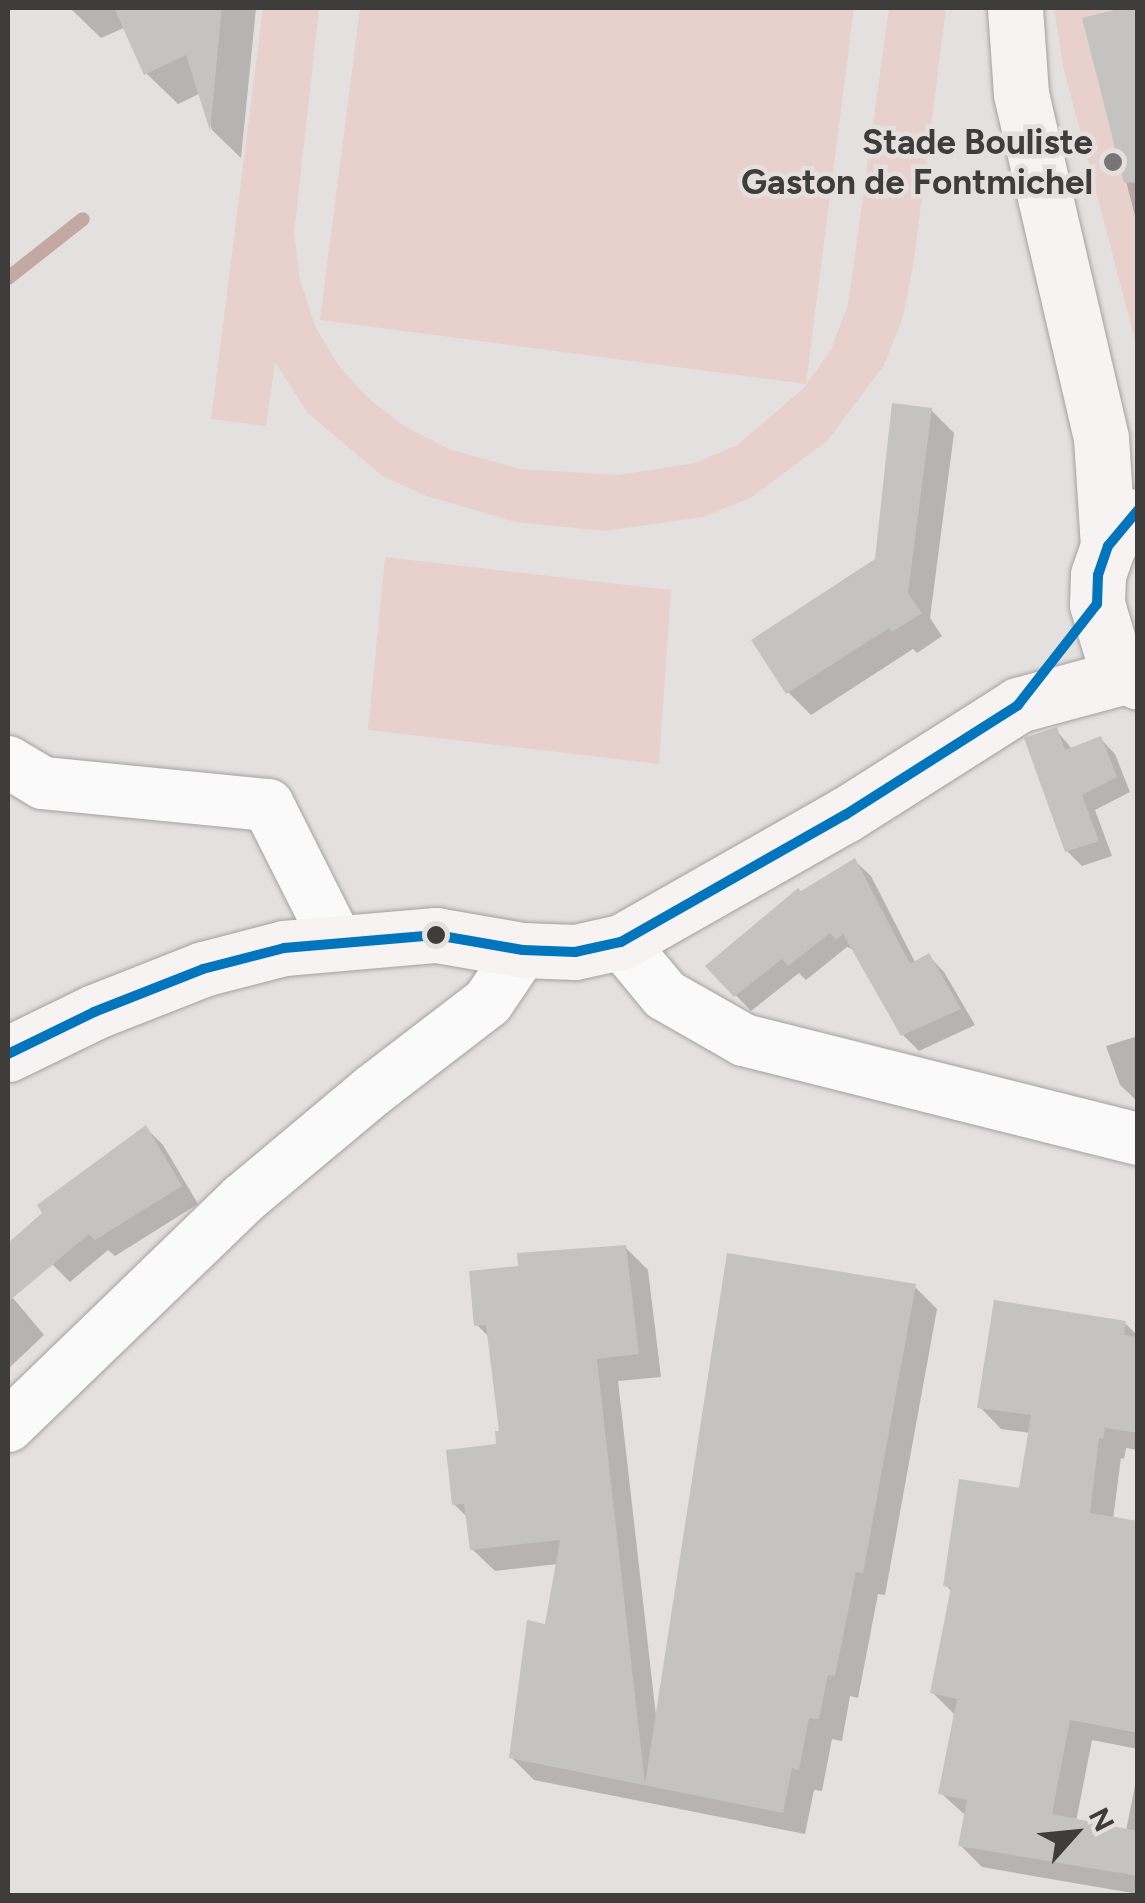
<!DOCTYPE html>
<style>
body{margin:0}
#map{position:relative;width:1145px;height:1903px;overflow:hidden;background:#e4e0df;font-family:Figtree,sans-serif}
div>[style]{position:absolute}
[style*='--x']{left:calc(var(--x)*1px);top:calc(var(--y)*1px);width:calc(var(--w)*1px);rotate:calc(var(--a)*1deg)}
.green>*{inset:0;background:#e8d1cd}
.shadow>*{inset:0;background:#0003}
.stream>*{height:14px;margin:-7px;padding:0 7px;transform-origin:7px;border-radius:7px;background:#c4a8a4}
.building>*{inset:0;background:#c5c3c2}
.roads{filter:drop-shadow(0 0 2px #a4a1a0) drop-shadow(0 0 2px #a4a1a0)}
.minor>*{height:52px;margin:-26px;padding:0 26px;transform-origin:26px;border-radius:26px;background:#fbfafa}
.secondary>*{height:55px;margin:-27.5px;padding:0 27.5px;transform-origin:27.5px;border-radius:27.5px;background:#f7f3f2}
.bus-1>*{height:10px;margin:-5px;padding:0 5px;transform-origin:5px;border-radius:5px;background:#0275bc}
.dots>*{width:28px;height:28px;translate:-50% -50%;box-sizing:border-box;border:5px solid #e5dfde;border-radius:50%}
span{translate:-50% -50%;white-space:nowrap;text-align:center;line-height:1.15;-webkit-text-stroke:9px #e5dfde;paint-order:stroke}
.poi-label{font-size:35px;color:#3f3c3c;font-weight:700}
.right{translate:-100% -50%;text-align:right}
.frame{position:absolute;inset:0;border:10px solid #3f3c3c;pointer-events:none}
.north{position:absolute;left:1025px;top:1783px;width:100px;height:100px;-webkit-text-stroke:8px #e5dfde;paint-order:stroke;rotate:63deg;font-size:28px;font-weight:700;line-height:40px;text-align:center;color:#3f3c3c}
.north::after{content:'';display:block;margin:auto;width:35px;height:45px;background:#3f3c3c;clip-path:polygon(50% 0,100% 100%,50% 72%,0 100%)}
</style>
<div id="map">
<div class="green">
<i style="clip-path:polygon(263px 8px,319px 8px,294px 234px,300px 280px,315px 326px,338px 365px,369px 399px,404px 426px,449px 449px,520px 469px,618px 475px,695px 463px,737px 445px,804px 388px,831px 349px,848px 305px,889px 8px,946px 8px,913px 267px,903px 317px,884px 365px,827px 441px,752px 497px,703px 517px,605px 531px,515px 522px,427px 496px,382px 476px,308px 413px,275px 362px,266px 426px,211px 419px)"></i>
<i style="clip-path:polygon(360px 8px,854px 8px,806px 384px,320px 320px)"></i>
<i style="clip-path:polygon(1054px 8px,1137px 8px,1137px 348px,1063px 66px)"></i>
<i style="clip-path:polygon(385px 557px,671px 590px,659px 764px,368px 730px)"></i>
</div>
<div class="shadow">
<i style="clip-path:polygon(70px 8px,256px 8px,241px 158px,212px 130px,201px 93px,178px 104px,146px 73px,126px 27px,101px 38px)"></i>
<i style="clip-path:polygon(1132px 8px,1138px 8px,1138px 228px,1085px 20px)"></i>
<i style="clip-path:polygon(931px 410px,954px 433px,930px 618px,942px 636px,917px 653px,913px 649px,811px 715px,788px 692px,877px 561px)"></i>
<i style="clip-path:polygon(1056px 730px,1073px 750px,1101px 739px,1115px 754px,1130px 792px,1095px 810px,1112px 856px,1082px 866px,1067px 851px)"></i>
<i style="clip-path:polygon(855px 861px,871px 876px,916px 964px,929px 956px,944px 972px,975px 1025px,919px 1051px,903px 1035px,856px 951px,847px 947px,806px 980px,799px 973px,751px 1011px,708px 966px,800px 894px)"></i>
<i style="clip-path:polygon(1138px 1036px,1138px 1102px,1120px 1085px,1106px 1046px)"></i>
<i style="clip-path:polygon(146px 1128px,163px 1145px,198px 1204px,115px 1256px,108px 1250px,70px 1282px,52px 1264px)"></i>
<i style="clip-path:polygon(625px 1247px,648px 1270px,661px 1377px,618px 1381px,656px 1716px,914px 1286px,937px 1309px,885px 1595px,878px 1594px,858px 1698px,850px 1696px,842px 1741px,832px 1739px,822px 1791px,814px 1790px,805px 1834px,534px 1780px,511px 1757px,529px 1623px,547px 1627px,558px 1564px,495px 1571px,472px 1549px,468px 1518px,454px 1504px,499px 1446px,502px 1433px,491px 1339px,477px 1325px,521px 1268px)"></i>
<i style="clip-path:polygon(8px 1292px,44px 1335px,8px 1369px)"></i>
<i style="clip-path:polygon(1125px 1323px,1138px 1336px,1138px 1450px,1126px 1448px,1124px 1459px,1121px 1458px,1113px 1519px,1138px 1523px,1138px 1749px,1092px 1740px,1076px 1822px,1126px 1831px,1138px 1770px,1138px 1894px,982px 1867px,960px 1845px,966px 1816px,941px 1793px,954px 1714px,933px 1693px,952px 1592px,946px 1585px,1021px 1491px,1031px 1433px,1001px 1429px,980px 1407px)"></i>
</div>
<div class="stream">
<i style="--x:8;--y:278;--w:95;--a:-38.2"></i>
</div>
<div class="building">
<i style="clip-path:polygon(114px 8px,222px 8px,210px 131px,186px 55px,144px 75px)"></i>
<i style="clip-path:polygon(1122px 8px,1138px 8px,1138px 182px,1124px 183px,1082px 18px)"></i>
<i style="clip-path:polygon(892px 403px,932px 408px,908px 593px,922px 613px,892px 632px,889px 628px,786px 694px,751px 640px,875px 559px)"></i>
<i style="clip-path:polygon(1057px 727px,1065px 750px,1101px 736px,1117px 777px,1082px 795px,1099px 841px,1065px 852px,1024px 738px)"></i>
<i style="clip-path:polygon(855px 858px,910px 964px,929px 953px,961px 1009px,901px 1036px,843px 934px,836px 940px,830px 933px,788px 966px,782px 959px,734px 997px,705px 966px,798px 888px,801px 891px)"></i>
<i style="clip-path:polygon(146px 1125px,182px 1186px,95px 1240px,89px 1234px,8px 1302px,8px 1243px,42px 1213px,37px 1205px)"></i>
<i style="clip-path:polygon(626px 1245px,639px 1354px,597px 1359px,645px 1784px,727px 1253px,916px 1284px,863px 1574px,856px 1572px,835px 1676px,828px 1675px,819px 1719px,809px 1718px,799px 1770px,792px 1768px,783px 1813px,509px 1758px,527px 1620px,545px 1624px,560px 1540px,470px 1550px,464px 1504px,452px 1505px,446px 1450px,496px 1444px,495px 1431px,499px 1431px,486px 1325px,474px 1326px,469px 1271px,518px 1266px,517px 1253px)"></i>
<i style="clip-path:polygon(994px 1300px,1126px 1321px,1124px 1335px,1138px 1337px,1138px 1433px,1105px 1428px,1103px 1439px,1099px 1438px,1090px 1513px,1138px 1521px,1138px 1733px,1070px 1720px,1052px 1814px,1138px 1831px,1138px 1876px,958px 1846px,967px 1800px,938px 1794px,957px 1699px,930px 1693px,951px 1587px,943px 1586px,959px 1479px,1019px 1488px,1031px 1415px,977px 1408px)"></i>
</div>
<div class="roads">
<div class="minor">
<i style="--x:8;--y:762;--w:41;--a:31"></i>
<i style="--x:43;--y:783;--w:226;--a:5.6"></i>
<i style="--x:268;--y:805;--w:153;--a:63.3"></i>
<i style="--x:621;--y:942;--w:69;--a:50.3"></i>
<i style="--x:665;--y:995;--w:91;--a:29.7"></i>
<i style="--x:744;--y:1040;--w:406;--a:14.1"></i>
<i style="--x:8;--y:1426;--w:327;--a:-44"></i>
<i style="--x:243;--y:1199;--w:168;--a:-39.9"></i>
<i style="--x:372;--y:1091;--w:146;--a:-37.5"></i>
<i style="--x:488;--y:1002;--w:63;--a:-56.1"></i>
</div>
<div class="secondary">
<i style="--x:1015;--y:8;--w:86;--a:86"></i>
<i style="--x:1021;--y:94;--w:353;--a:76.9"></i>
<i style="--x:1101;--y:438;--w:108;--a:86.3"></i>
<i style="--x:1129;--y:516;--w:37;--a:125"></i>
<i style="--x:1108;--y:546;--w:31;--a:109"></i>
<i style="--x:1098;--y:575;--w:29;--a:92"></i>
<i style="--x:1097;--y:604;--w:52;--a:73.3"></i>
<i style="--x:1112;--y:654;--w:38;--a:47"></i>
<i style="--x:8;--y:1054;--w:96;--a:-26"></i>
<i style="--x:94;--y:1012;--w:117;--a:-21.5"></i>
<i style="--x:203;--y:969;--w:84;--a:-14.5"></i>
<i style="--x:284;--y:948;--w:153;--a:-4.9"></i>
<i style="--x:436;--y:935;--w:88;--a:9.8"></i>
<i style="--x:523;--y:950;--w:52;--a:2.2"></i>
<i style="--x:575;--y:952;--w:47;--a:-12.3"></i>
<i style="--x:621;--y:942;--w:257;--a:-29.6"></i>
<i style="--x:845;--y:815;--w:205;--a:-32.4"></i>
<i style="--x:1018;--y:705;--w:115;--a:-15.1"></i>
</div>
</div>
<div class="bus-1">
<i style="--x:1097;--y:604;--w:29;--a:-88"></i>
<i style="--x:1098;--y:575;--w:31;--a:-71"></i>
<i style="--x:1108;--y:546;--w:47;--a:-50.2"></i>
<i style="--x:8;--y:1054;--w:96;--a:-26"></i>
<i style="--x:94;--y:1012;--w:117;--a:-21.5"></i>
<i style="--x:203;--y:969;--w:84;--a:-14.5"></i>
<i style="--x:284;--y:948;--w:153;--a:-4.9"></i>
<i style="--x:436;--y:935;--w:88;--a:9.8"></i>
<i style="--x:523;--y:950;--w:52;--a:2.2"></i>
<i style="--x:575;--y:952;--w:47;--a:-12.3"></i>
<i style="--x:621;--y:942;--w:257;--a:-29.6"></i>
<i style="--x:845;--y:815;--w:205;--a:-32.4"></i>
<i style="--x:1018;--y:705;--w:128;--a:-52"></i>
</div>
<div class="dots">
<i style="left:1113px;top:162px;background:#797575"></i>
<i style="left:436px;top:935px;background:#3f3c3c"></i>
</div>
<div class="poi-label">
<span class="right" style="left:1093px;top:162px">Stade Bouliste<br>Gaston de Fontmichel</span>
</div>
<div class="frame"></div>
<div class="north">N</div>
</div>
